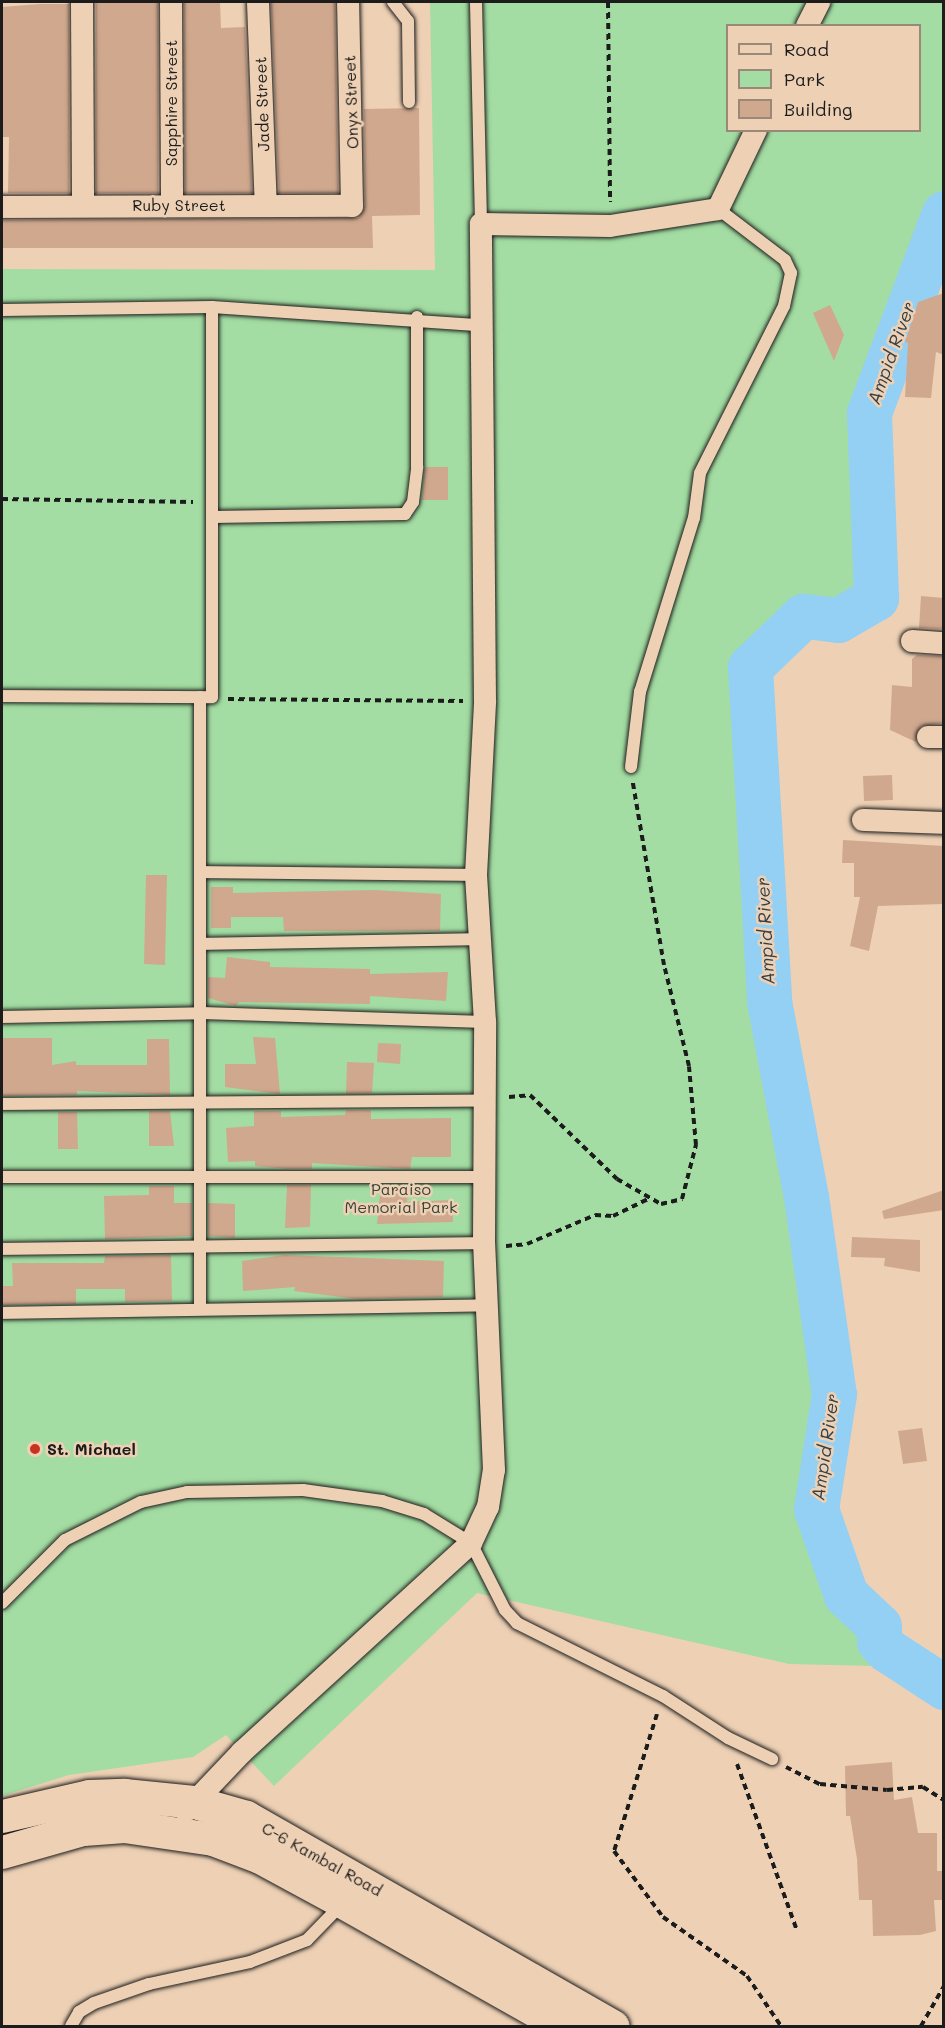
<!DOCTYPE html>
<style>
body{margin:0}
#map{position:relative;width:945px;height:2028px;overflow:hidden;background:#eed1b5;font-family:Mali,sans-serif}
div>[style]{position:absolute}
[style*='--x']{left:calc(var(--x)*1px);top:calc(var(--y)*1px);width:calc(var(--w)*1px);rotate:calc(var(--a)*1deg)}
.green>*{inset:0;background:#a3dda3}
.river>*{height:45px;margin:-22.5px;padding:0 22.5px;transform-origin:22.5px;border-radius:22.5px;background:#94cff4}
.building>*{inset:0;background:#d0a88e}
.path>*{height:4px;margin-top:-2px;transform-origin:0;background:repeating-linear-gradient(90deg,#1c1c1c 0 6px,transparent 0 10.5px)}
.roads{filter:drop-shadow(0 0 2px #1c1c1c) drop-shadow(0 0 2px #1c1c1c)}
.service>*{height:12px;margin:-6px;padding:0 6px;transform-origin:6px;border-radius:6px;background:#eed1b5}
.minor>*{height:22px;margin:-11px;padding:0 11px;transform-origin:11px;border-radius:11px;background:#eed1b5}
.secondary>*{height:33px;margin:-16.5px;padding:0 16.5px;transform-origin:16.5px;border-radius:16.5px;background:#eed1b5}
.dots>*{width:16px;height:16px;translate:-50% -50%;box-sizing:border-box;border:3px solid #eed1b5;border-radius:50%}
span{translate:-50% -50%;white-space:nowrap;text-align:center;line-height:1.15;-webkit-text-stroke:5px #eed1b5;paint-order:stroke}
.street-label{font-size:16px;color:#1c1c1c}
.park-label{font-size:16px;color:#374337}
.poi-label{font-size:16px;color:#1c1c1c;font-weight:700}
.left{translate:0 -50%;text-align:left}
.water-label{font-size:18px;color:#344047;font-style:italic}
.frame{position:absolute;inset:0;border:3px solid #1c1c1c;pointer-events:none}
.legend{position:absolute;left:726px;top:24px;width:195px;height:108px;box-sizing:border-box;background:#eed1b5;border:2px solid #9a8978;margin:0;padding:8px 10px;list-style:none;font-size:18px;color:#1c1c1c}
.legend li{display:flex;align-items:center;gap:12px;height:30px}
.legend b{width:30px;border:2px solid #9a8978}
</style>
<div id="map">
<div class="green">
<i style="clip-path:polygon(evenodd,430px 2px,943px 2px,943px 213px,869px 413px,876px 598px,838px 620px,803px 617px,750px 667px,769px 1001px,806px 1196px,834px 1394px,816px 1509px,846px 1595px,879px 1626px,875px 1666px,789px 1664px,477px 1593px,274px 1786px,226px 1735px,193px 1757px,69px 1775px,2px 1796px,2px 269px,435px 270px,430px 2px,728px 26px,920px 26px,920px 130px,728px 130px,728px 26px)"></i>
</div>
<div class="river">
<i style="--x:944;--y:213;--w:214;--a:110.6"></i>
<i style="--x:869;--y:413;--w:185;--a:87.8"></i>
<i style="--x:876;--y:598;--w:44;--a:149.9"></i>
<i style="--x:838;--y:620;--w:35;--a:-173"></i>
<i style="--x:803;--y:616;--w:74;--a:136.1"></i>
<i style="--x:750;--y:667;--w:335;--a:86.7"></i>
<i style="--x:769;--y:1001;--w:198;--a:79.3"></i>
<i style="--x:806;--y:1196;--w:200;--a:82"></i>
<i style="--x:834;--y:1394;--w:116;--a:98.9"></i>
<i style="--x:816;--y:1509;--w:91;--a:70.8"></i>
<i style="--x:846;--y:1595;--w:45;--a:43.2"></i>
<i style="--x:879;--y:1626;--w:15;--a:90"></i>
<i style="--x:879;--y:1641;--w:12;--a:48"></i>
<i style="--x:887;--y:1650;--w:68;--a:33"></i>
</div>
<div class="building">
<i style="clip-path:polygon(96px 2px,158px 2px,158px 193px,96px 193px)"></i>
<i style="clip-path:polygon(184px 2px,220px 2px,221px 28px,245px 27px,252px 193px,185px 193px)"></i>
<i style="clip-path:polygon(271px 2px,335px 2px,338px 193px,279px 193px)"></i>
<i style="clip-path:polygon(40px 4px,69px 4px,69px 193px,8px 193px,9px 137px,2px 137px,2px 7px)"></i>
<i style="clip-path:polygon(419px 108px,420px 215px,372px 216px,373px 248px,2px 248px,2px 220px,358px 218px,365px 206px,364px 109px)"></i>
<i style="clip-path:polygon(944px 293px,944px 355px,936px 352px,931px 398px,905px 397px,908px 343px,905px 342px,918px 302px)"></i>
<i style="clip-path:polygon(830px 305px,844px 335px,834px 361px,813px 313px)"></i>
<i style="clip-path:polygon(425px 467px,448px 467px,448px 500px,422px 500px)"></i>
<i style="clip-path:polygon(921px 596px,944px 598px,944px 629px,919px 628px)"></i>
<i style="clip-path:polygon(917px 655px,944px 656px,944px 723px,921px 726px,916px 742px,890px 730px,892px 685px,912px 687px,912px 659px)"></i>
<i style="clip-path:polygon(892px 775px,893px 800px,864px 801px,863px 776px)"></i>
<i style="clip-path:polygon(843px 840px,944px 846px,944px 904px,878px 906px,869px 951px,850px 946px,860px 897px,854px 897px,854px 863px,842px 863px)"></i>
<i style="clip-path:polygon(146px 875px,167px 875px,165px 965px,144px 964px)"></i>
<i style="clip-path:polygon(211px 887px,233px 887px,233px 893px,375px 890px,441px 894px,440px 931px,284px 931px,283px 917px,231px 917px,231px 928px,211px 928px)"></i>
<i style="clip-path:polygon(227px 957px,270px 962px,270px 967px,370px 969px,370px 974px,448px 972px,446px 1001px,370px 996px,370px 1004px,239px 1002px,236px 1006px,208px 998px,208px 977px,225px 978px)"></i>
<i style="clip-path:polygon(253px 1037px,275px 1038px,280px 1094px,225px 1087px,225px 1064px,256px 1064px)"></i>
<i style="clip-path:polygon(2px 1038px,52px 1038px,52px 1065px,76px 1061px,76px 1065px,147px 1065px,147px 1039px,169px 1039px,170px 1095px,77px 1091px,77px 1095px,2px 1096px)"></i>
<i style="clip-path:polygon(378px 1043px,401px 1044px,400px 1064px,377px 1062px)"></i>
<i style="clip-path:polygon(347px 1062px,374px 1063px,372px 1093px,346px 1094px)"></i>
<i style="clip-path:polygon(346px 1110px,371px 1110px,371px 1119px,451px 1118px,451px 1157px,412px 1157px,410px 1169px,312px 1163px,312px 1169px,288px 1169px,255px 1166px,255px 1161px,228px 1162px,226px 1128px,254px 1126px,254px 1111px,281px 1111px,281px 1117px,345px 1115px)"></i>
<i style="clip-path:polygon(149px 1111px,170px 1111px,174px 1146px,149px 1146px)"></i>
<i style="clip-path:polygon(58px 1112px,77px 1112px,78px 1149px,58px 1149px)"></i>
<i style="clip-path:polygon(287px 1185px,311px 1185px,310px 1227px,285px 1228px)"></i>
<i style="clip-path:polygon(381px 1185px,409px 1185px,407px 1202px,452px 1200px,453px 1222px,377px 1224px)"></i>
<i style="clip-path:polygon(149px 1186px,174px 1186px,174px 1203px,192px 1203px,192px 1236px,105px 1239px,104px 1196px,149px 1195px)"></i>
<i style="clip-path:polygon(944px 1190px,944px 1210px,884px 1219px,882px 1211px)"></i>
<i style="clip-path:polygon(208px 1203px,235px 1204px,235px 1238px,208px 1236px)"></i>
<i style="clip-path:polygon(852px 1237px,920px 1240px,920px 1272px,884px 1266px,885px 1258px,851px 1257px)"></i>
<i style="clip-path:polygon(171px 1255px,172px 1301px,125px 1302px,125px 1289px,76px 1289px,76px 1304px,2px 1305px,2px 1286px,13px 1286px,12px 1263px,104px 1263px,105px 1256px)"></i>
<i style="clip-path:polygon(284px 1255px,444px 1261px,443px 1297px,357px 1299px,294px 1291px,295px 1287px,243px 1291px,242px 1261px)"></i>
<i style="clip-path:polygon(922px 1428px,927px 1461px,903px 1464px,898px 1431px)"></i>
<i style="clip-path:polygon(892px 1762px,894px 1800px,912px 1797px,918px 1833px,937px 1833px,937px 1871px,944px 1871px,944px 1900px,934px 1900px,936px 1931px,920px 1935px,873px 1936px,872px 1900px,859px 1900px,857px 1859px,850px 1816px,846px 1816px,845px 1766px)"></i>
</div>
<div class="path">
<i style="--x:608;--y:2;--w:200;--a:89.4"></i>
<i style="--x:2;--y:499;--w:191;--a:0.9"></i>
<i style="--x:228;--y:699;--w:235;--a:0.5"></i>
<i style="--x:509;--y:1097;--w:21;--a:-5"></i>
<i style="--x:530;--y:1095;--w:121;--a:44"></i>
<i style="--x:617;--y:1179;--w:51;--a:29.6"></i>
<i style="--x:661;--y:1204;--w:22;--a:-13"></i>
<i style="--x:682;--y:1199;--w:56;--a:-75.5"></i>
<i style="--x:696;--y:1145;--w:79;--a:-95.1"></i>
<i style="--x:689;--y:1066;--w:104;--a:-103.9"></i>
<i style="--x:664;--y:965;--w:185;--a:-99.7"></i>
<i style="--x:506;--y:1246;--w:21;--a:-5"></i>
<i style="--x:527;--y:1244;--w:74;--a:-23.1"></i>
<i style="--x:595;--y:1215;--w:18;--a:3"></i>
<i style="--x:613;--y:1216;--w:41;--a:-25.9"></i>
<i style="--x:657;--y:1714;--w:144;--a:107.4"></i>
<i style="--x:614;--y:1851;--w:82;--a:53.4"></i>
<i style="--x:663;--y:1917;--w:103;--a:35.1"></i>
<i style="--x:747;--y:1976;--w:60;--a:55.8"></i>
<i style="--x:737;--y:1764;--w:177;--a:70.2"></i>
<i style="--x:786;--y:1767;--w:38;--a:27"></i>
<i style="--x:820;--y:1784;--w:67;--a:5.1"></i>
<i style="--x:887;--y:1790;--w:36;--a:-5"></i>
<i style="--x:923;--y:1787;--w:25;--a:32"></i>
<i style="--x:921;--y:2026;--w:46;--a:-60.1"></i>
</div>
<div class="roads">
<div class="service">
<i style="--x:393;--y:2;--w:24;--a:52"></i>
<i style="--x:408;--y:21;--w:81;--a:89.3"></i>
<i style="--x:476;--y:2;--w:222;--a:88.7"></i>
<i style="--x:2;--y:310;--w:210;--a:-0.8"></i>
<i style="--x:212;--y:307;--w:268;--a:3.9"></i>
<i style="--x:212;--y:517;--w:193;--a:-0.9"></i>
<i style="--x:405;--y:514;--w:14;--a:-56"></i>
<i style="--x:413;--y:502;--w:35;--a:-83"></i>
<i style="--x:417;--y:467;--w:150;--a:-90"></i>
<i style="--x:2;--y:696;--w:210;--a:0.3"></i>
<i style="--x:212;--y:697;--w:390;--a:-90"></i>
<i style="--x:631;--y:767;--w:76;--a:-83.2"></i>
<i style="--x:640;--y:692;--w:182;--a:-72.8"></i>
<i style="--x:694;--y:518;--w:45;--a:-82.4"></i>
<i style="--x:700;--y:473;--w:187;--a:-63.3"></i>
<i style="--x:784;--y:306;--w:34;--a:-78"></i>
<i style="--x:791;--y:273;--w:14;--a:-115"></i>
<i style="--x:785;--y:260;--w:84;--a:-142.7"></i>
<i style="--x:200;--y:872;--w:276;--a:0.6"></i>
<i style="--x:201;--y:944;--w:280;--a:-1"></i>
<i style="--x:2;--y:1017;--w:200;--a:-1.1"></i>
<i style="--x:202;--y:1013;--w:283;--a:1.8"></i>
<i style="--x:2;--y:1104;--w:480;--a:-0.4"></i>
<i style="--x:2;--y:1177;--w:484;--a:0"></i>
<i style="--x:2;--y:1249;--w:482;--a:-0.7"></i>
<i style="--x:200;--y:1307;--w:610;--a:-90"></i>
<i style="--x:2;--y:1313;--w:485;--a:-0.9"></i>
<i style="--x:2;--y:1603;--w:89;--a:-45"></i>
<i style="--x:65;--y:1540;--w:85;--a:-26.6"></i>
<i style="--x:141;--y:1502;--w:47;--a:-12.3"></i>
<i style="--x:187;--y:1492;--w:116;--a:-1"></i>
<i style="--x:303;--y:1490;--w:80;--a:7.9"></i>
<i style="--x:382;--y:1501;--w:44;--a:17.2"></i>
<i style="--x:424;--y:1514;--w:55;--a:31.7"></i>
<i style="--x:471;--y:1543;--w:75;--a:63.1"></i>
<i style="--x:505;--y:1610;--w:18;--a:47"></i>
<i style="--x:517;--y:1623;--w:163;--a:26.6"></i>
<i style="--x:663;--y:1696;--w:77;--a:32.9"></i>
<i style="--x:728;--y:1738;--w:49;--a:25.5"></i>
<i style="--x:71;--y:2026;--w:16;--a:-60"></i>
<i style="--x:79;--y:2012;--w:17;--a:-31"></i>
<i style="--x:94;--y:2003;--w:58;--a:-19.1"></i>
<i style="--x:149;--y:1984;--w:103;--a:-12.3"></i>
<i style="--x:250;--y:1962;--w:61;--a:-21.1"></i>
<i style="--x:307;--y:1940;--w:52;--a:-45.8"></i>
</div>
<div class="minor">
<i style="--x:82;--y:2;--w:204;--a:89.7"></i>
<i style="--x:171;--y:2;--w:202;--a:89.7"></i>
<i style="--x:258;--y:2;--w:204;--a:87.8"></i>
<i style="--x:807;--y:26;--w:27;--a:-63"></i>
<i style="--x:2;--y:207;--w:350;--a:-0.2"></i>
<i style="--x:352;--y:206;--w:204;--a:-91.1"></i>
<i style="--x:912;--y:641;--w:32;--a:4"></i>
<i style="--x:928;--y:737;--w:16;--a:0"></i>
<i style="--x:863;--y:820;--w:81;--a:2.1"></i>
<i style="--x:186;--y:1811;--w:81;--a:-46.5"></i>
<i style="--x:242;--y:1752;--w:310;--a:-42.4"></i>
<i style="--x:471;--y:1543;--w:40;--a:-65"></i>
<i style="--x:488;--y:1507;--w:37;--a:-81"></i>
<i style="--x:494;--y:1470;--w:227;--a:-92.5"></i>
<i style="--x:484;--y:1243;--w:221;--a:-89.7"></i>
<i style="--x:485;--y:1022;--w:147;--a:-93.5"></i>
<i style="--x:476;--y:875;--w:174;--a:-87"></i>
<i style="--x:485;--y:701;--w:477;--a:-90.5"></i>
<i style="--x:481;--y:224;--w:129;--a:0.9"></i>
<i style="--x:610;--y:226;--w:109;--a:-8.9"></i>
<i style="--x:718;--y:209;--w:88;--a:-64.3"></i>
</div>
<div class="secondary">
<i style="--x:2;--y:1816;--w:89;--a:-12.9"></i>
<i style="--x:89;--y:1796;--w:35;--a:-2"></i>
<i style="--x:124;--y:1795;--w:70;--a:5.7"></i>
<i style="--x:194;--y:1802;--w:54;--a:16.1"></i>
<i style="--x:246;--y:1817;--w:422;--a:29.7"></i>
<i style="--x:2;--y:1852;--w:84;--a:-15.9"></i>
<i style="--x:83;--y:1829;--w:41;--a:-4.2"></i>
<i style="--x:124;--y:1826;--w:90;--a:8.3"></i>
<i style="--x:213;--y:1839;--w:50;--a:21"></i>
<i style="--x:260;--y:1857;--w:94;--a:28.5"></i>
<i style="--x:343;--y:1902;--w:253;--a:29.4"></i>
</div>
</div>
<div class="dots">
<i style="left:35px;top:1449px;background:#c8321e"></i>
</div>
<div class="street-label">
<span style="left:351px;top:102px;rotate:-92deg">Onyx Street</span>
<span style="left:171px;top:103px;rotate:-90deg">Sapphire Street</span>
<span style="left:262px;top:104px;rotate:-92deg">Jade Street</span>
<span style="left:179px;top:205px">Ruby Street</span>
<span style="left:322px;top:1859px;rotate:29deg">C-6 Kambal Road</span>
</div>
<div class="park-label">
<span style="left:401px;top:1198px">Paraiso<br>Memorial Park</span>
</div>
<div class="poi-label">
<span class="left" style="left:47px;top:1449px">St. Michael</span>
</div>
<div class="water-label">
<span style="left:891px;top:353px;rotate:-70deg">Ampid River</span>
<span style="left:765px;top:931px;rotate:-93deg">Ampid River</span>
<span style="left:825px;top:1447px;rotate:-82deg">Ampid River</span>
</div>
<div class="frame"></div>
<ul class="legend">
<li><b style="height:8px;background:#eed1b5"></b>Road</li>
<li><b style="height:16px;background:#a3dda3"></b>Park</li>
<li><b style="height:16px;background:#d0a88e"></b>Building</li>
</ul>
</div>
